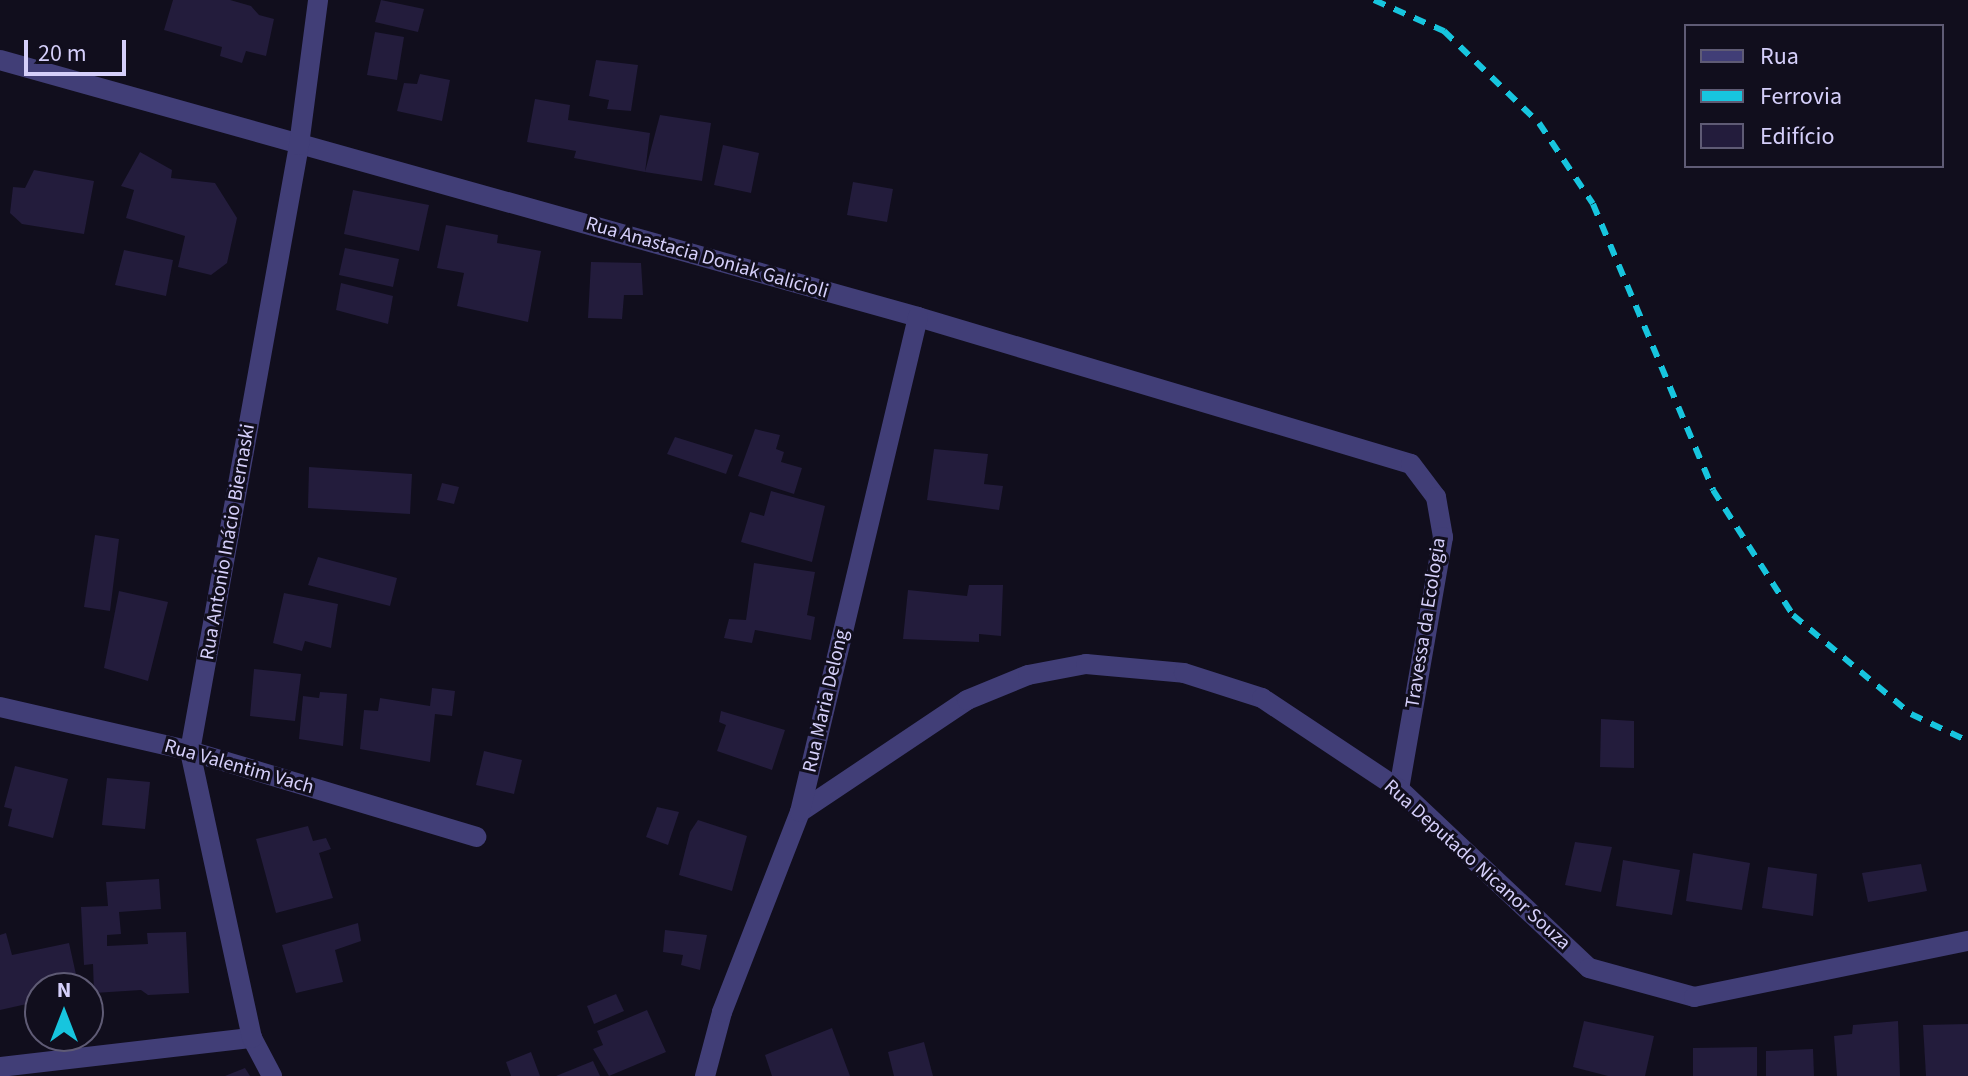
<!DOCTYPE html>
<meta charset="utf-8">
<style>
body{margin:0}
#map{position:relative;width:1968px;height:1076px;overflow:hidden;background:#110e1d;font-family:"Source Sans 3",sans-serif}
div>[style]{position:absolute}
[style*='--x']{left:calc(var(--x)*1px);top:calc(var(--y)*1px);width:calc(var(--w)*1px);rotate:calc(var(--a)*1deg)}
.building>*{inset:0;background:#231c3c}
.street>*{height:20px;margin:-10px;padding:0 10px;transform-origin:10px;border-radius:10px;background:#413e77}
.rail>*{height:6px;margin-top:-3px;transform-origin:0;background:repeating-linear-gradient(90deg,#17c5de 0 12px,transparent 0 22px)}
span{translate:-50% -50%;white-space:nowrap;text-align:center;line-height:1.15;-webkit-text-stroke:6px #110e1d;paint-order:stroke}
.street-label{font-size:20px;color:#d5cffa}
.legend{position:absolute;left:1684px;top:24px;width:260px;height:144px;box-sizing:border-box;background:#110e1d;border:2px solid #5f5b75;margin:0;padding:10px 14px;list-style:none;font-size:24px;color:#d5cffa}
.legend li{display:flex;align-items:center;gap:16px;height:40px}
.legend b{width:40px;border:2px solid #5f5b75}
.north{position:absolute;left:24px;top:972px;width:80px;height:80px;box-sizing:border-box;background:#110e1d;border:2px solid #5f5b75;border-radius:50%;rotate:0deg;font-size:22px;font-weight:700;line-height:32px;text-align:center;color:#d5cffa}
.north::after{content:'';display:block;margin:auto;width:28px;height:36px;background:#17c5de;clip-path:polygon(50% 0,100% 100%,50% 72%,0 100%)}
.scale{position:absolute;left:24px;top:40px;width:102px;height:36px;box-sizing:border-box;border:4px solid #d5cffa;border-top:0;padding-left:10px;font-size:24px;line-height:28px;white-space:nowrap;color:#d5cffa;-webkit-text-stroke:6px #110e1d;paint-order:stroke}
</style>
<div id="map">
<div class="building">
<i style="clip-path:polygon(173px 0,230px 0,251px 6px,259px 15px,274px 19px,266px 56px,246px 51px,242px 63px,220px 56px,222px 47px,164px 30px)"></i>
<i style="clip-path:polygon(381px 0,424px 9px,418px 32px,375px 22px)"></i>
<i style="clip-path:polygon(375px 32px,404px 37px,397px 80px,367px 75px)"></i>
<i style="clip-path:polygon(596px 60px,638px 65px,631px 111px,607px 109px,609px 100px,589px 96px)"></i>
<i style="clip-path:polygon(420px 74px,450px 80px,442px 121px,397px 111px,404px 83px,417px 84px)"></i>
<i style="clip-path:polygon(535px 99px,570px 105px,568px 120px,650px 133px,645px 172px,660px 115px,711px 123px,702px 181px,645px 172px,574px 158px,576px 151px,527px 142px)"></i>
<i style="clip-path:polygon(723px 145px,759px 153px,751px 193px,714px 185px)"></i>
<i style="clip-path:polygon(140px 152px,172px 170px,171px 178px,215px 183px,237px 218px,227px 263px,211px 275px,178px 267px,185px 236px,126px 218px,134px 190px,121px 186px)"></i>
<i style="clip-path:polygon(34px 170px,94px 181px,84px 234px,22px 224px,10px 213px,13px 187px,25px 188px)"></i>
<i style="clip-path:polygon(853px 182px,893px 189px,887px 222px,847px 215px)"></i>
<i style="clip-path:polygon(353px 190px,429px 205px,419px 251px,344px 234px)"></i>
<i style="clip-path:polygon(446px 225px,498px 235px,497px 243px,541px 251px,528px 322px,457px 306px,464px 273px,437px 268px)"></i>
<i style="clip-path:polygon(345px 248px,399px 259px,393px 287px,339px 275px)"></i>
<i style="clip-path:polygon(124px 250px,173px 260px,166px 296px,115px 285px)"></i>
<i style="clip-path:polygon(591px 262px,641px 263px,643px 295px,624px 295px,622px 319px,588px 318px)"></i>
<i style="clip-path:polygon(341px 283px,393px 296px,388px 324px,336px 310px)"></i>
<i style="clip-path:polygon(755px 429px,780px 435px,776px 449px,784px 452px,781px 462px,802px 468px,794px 494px,738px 476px)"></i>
<i style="clip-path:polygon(675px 437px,733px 455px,726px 474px,667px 454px)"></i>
<i style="clip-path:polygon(934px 449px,988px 454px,984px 484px,1003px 486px,999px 510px,927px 500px)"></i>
<i style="clip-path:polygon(309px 467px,412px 474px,410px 514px,308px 508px)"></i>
<i style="clip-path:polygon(442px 483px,459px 487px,454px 504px,437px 500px)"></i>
<i style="clip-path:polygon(771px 491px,825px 506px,812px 562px,741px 542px,750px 512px,764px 516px)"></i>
<i style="clip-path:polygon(95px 535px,119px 539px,110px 611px,84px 607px)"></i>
<i style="clip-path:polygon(318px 557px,397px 578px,390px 606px,308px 585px)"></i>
<i style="clip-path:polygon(754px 563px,815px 572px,807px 615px,815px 617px,811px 640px,755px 630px,752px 643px,724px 638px,729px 619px,746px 620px)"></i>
<i style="clip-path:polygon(969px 585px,1003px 585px,1001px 636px,979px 634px,979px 642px,903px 639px,908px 590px,967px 596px)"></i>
<i style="clip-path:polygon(119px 591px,168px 602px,148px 681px,104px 668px)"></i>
<i style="clip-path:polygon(284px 593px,338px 604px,331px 648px,305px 641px,302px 651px,273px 643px)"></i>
<i style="clip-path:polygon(254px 669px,301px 674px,295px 721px,250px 716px)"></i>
<i style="clip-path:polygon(432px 688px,455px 691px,452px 716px,435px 714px,430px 762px,360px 749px,364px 710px,378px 711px,380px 698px,430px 706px)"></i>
<i style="clip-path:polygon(320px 692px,347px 694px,343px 746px,299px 739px,303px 696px,319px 698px)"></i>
<i style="clip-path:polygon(721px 711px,785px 730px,772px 770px,717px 751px,726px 725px,719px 722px)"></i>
<i style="clip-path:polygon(1601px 719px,1634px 721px,1634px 768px,1600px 767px)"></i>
<i style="clip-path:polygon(484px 751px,522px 760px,514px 794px,476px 785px)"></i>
<i style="clip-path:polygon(15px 766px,68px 779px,53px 838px,8px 826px,12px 809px,4px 807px)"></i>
<i style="clip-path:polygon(107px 778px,150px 782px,145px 829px,102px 825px)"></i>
<i style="clip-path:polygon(657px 807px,679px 812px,668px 845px,646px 837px)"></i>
<i style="clip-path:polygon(698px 820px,747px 836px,732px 891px,679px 875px,690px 832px)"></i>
<i style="clip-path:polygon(308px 826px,313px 841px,326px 838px,331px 849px,319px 853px,333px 898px,276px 913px,256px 839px)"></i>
<i style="clip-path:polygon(1575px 842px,1612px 847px,1601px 892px,1565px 885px)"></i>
<i style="clip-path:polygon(1693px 853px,1750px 863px,1742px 910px,1686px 901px)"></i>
<i style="clip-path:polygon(1623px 860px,1680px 870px,1672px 915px,1616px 906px)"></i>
<i style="clip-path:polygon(1921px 864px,1927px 891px,1868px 902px,1862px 873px)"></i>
<i style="clip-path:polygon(1768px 867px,1817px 874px,1813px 916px,1762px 908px)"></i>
<i style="clip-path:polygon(159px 879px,161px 909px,119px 912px,121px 934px,107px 935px,107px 946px,148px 944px,147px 933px,186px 932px,189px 993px,148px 995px,141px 990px,94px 993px,93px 964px,84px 965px,81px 907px,108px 906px,106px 882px)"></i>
<i style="clip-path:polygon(358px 923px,361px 941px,335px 950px,343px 982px,296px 993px,282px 945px)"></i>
<i style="clip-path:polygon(665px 930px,707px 935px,700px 970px,681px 965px,683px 955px,663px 952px)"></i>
<i style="clip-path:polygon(6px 933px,12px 955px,69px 943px,79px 988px,40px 988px,40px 1001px,0 1010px,0 935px)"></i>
<i style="clip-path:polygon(616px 994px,624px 1011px,594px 1024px,587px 1006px)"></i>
<i style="clip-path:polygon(647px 1010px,666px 1052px,609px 1076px,593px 1049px,603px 1045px,597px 1031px)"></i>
<i style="clip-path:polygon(1584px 1021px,1654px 1036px,1645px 1076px,1608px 1076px,1573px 1067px)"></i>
<i style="clip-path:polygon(1898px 1021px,1900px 1076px,1837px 1076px,1834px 1036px,1852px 1034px,1853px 1025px)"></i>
<i style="clip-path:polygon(1968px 1024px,1968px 1076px,1926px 1076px,1923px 1025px)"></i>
<i style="clip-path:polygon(832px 1028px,850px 1076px,772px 1076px,765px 1055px)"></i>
<i style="clip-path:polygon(924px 1042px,933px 1076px,894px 1076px,888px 1052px)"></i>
<i style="clip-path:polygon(1757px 1047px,1757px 1076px,1693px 1076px,1693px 1048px)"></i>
<i style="clip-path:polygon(1813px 1049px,1814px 1076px,1766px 1076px,1766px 1051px)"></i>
<i style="clip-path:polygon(531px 1052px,540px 1076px,511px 1076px,506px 1062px)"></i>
<i style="clip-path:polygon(593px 1061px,600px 1076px,556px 1076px)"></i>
<i style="clip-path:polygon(245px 1068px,250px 1076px,225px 1076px)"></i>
</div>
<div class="street">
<i style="--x:0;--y:60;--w:953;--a:15.64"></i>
<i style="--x:918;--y:317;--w:514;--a:16.6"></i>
<i style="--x:1411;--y:464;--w:41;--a:52.9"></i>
<i style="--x:1436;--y:497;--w:41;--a:80.1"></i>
<i style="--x:1443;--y:537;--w:256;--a:99.9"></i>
<i style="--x:0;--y:707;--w:195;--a:13"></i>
<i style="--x:190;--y:751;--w:299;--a:16.7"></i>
<i style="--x:800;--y:812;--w:201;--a:-33.8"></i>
<i style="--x:967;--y:700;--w:66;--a:-22.3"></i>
<i style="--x:1028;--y:675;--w:59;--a:-10.7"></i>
<i style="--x:1086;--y:664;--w:98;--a:5.2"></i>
<i style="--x:1184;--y:673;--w:82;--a:17.8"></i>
<i style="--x:1262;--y:698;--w:164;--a:33.6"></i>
<i style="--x:1399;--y:789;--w:261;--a:43.3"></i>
<i style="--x:1589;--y:968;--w:109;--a:15.4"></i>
<i style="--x:1694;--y:997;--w:280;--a:-11.6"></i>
<i style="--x:0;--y:1067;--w:254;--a:-6.6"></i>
<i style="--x:272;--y:1076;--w:43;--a:-117.8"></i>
<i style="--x:252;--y:1038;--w:294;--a:-102.2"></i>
<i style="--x:190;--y:751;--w:616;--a:-79.8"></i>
<i style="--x:299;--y:145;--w:146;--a:-82.5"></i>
<i style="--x:705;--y:1076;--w:66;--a:-75.1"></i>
<i style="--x:722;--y:1012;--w:215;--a:-68.7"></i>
<i style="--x:800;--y:812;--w:509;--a:-76.59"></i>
</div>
<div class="rail">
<i style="--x:1374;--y:0;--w:77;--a:23.9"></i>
<i style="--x:1444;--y:31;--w:132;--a:44.1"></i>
<i style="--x:1539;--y:123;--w:97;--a:56.3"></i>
<i style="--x:1593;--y:204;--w:310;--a:67.2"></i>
<i style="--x:1713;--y:490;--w:148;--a:57.4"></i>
<i style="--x:1793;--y:615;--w:154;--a:40"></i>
<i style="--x:1911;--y:714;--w:63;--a:25.3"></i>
</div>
<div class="street-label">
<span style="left:707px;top:258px;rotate:16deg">Rua Anastacia Doniak Galicioli</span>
<span style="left:228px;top:542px;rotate:-80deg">Rua Antonio Inácio Biernaski</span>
<span style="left:1426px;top:623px;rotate:-81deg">Travessa da Ecologia</span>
<span style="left:826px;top:701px;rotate:-77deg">Rua Maria Delong</span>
<span style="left:239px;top:767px;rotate:16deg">Rua Valentim Vach</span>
<span style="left:1477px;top:865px;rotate:42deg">Rua Deputado Nicanor Souza</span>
</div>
<ul class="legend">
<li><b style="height:10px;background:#413e77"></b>Rua</li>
<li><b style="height:10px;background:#17c5de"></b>Ferrovia</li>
<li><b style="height:22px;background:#231c3c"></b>Edifício</li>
</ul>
<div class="north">N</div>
<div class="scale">20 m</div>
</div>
